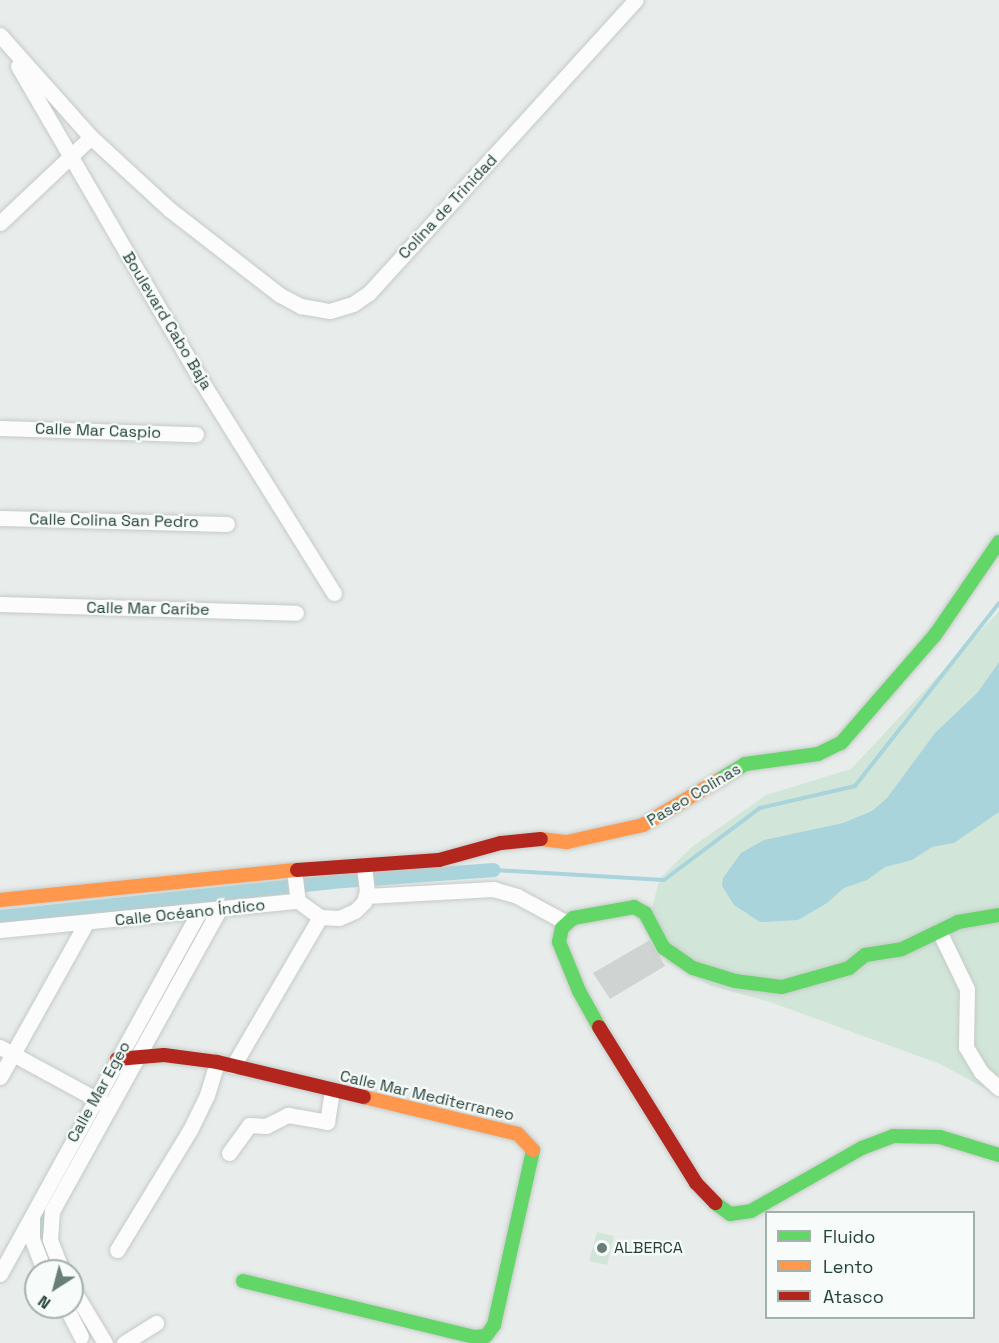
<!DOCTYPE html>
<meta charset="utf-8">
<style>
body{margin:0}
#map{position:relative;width:999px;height:1343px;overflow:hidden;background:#e8edeb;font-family:"Space Grotesk",sans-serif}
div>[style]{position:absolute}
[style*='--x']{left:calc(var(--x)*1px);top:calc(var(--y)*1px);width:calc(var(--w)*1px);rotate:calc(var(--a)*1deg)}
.green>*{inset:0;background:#d1e6d8}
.water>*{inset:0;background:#a9d4db}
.stream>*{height:4px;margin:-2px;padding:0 2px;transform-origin:2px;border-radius:2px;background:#a9d4db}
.canal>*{height:14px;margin:-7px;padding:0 7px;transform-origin:7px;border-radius:7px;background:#a9d4db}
.building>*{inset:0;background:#cfd4d2}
.roads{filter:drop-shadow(0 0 2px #c5cac8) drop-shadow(0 0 2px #c5cac8)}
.street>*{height:15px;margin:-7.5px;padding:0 7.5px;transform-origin:7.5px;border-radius:7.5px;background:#fcfcfc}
.fast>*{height:14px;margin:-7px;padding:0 7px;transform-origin:7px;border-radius:7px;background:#63d668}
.slow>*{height:14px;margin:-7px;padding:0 7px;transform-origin:7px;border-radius:7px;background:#ff974d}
.jam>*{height:14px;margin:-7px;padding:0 7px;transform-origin:7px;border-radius:7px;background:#b3261e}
.dots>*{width:16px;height:16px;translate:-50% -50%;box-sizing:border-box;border:3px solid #f7fbf9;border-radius:50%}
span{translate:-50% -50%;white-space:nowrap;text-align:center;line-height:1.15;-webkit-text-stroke:4.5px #f7fbf9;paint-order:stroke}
.street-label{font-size:16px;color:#24423a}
.poi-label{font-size:16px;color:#24423a}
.left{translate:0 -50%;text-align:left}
.legend{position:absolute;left:765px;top:1211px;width:210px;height:108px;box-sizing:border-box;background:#f7fbf9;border:2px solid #a3b1ad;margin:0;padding:8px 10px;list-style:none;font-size:18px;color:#24423a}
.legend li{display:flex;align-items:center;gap:12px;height:30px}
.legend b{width:30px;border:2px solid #a3b1ad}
.north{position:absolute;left:24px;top:1259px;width:60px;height:60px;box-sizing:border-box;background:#f7fbf9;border:2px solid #a3b1ad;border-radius:50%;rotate:216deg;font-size:16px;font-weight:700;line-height:24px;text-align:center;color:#24423a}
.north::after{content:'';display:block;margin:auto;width:21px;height:27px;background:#697e78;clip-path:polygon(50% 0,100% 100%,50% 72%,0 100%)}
</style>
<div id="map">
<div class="green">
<i style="clip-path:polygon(999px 611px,999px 1096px,940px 1064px,770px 1002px,711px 986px,667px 962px,651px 911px,660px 878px,693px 846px,766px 795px,851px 769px)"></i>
<i style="clip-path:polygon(597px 1232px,614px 1236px,607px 1265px,589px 1261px)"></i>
</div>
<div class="water">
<i style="clip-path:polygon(999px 662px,999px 812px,954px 843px,932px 847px,912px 860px,885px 867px,867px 880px,844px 888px,827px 903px,798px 920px,760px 922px,734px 905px,722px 886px,723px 878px,741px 853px,764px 840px,843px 823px,872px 811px,887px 798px,935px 733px,978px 692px)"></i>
</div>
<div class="stream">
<i style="--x:494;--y:870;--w:170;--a:3.4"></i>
<i style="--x:664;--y:880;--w:120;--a:-36.9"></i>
<i style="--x:760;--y:808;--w:98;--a:-13"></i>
<i style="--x:855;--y:786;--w:233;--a:-51.8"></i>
</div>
<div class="canal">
<i style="--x:0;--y:917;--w:333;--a:-6"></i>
<i style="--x:331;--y:882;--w:163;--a:-4.2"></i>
<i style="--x:89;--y:1130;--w:131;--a:-61.7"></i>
<i style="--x:52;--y:1196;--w:17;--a:118"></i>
<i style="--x:44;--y:1211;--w:28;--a:92"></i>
<i style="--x:43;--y:1239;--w:34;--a:69"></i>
</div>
<div class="building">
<i style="clip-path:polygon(650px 940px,665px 966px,610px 999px,593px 973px)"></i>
</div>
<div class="roads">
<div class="street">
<i style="--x:0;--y:35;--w:137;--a:48.3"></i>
<i style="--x:91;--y:137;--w:106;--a:42.7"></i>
<i style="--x:169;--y:209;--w:140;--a:37.8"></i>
<i style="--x:280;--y:295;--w:24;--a:28"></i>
<i style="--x:301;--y:306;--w:29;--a:10"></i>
<i style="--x:330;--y:311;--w:24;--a:-17"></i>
<i style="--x:353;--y:304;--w:19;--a:-35"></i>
<i style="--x:369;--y:293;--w:396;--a:-47.7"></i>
<i style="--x:18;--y:66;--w:366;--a:59.8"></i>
<i style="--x:202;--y:382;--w:249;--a:58"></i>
<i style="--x:0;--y:223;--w:125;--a:-43.4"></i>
<i style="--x:0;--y:428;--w:196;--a:1.8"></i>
<i style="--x:0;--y:518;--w:227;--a:1.5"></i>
<i style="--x:0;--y:604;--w:296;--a:1.7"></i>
<i style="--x:294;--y:870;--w:31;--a:83"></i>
<i style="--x:366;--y:896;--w:127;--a:-3.2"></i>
<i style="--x:493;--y:889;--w:25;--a:16"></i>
<i style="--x:517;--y:896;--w:55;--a:28.4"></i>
<i style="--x:0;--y:930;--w:299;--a:-5.6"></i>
<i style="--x:298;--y:901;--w:27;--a:36"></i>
<i style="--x:320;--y:917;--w:19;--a:3"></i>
<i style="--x:339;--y:918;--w:17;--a:-24"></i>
<i style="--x:355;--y:911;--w:13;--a:-45"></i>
<i style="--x:364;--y:902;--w:11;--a:-75"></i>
<i style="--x:367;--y:891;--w:26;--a:-97"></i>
<i style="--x:939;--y:931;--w:64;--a:64.2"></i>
<i style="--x:967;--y:989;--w:58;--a:91"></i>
<i style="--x:966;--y:1047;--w:29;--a:59"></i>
<i style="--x:981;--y:1072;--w:24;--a:42"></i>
<i style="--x:0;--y:1047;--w:117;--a:28.5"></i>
<i style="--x:233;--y:1066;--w:173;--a:-59.7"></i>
<i style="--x:0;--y:1077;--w:176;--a:-60.8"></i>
<i style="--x:229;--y:1153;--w:34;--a:-54"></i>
<i style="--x:249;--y:1125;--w:17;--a:3"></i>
<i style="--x:266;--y:1126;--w:25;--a:-27"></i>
<i style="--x:288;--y:1115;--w:40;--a:10"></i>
<i style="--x:327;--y:1122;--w:30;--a:-81"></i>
<i style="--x:32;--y:1217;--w:22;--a:90"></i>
<i style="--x:32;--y:1239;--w:34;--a:69"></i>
<i style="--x:117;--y:1250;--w:140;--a:-58.7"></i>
<i style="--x:190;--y:1130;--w:39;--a:-64"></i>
<i style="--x:207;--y:1095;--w:34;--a:-73"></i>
<i style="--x:62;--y:1271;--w:34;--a:-111"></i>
<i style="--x:50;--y:1239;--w:28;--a:-86"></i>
<i style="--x:52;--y:1211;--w:343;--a:-61"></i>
<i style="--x:0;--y:1274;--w:413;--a:-61.2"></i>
<i style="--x:72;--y:1288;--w:64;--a:59"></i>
<i style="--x:66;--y:1307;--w:33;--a:63"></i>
<i style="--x:124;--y:1343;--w:38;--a:-32"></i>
</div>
<div class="fast">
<i style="--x:717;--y:781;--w:33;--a:-31"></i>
<i style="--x:745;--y:764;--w:74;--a:-7.8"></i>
<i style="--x:818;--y:754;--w:25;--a:-26"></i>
<i style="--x:841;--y:743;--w:143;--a:-49"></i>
<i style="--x:935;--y:635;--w:113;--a:-55.5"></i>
<i style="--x:599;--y:1027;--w:41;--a:-119.1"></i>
<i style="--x:579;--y:991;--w:53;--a:-112.2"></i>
<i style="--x:559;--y:942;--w:14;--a:-78"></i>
<i style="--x:562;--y:928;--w:15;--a:-42"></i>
<i style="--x:573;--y:918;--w:62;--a:-10.2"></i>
<i style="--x:634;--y:907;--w:13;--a:29"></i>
<i style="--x:645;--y:913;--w:40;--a:62"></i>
<i style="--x:664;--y:948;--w:35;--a:35"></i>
<i style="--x:693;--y:968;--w:44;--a:17.2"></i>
<i style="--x:735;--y:981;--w:47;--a:7.3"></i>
<i style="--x:782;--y:987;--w:70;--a:-15.8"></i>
<i style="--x:849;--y:968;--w:21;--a:-39"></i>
<i style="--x:865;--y:955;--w:37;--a:-9"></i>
<i style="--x:902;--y:949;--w:62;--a:-25.7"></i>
<i style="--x:958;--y:922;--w:42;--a:-9.7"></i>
<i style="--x:715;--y:1203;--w:19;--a:36"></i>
<i style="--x:730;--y:1214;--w:21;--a:-8"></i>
<i style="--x:751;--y:1211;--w:128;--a:-29.6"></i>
<i style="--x:862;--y:1148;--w:33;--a:-21"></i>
<i style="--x:893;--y:1136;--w:47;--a:1.2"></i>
<i style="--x:940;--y:1137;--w:62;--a:17"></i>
<i style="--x:243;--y:1281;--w:239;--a:13.6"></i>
<i style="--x:475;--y:1337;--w:11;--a:-5"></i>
<i style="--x:486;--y:1336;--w:14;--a:-54"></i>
<i style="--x:494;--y:1325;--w:179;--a:-77.4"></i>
</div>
<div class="slow">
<i style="--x:541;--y:839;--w:26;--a:7"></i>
<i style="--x:567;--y:842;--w:78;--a:-12.6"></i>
<i style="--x:643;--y:825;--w:86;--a:-30.7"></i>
<i style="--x:0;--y:900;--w:299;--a:-5.8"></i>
<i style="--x:364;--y:1097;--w:158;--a:13.5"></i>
<i style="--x:518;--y:1134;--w:22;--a:47"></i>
</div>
<div class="jam">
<i style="--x:297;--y:870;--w:142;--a:-4"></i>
<i style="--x:439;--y:860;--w:64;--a:-15.3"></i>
<i style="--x:501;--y:843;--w:40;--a:-5.7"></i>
<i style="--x:599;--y:1027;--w:184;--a:58.1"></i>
<i style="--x:696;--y:1183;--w:28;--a:46"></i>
<i style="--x:117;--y:1059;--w:47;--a:-4.9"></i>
<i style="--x:164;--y:1055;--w:53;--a:7.5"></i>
<i style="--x:217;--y:1062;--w:151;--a:13.4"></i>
</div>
</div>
<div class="dots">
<i style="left:602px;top:1248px;background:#697e78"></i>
</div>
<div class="street-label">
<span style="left:448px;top:207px;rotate:-47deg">Colina de Trinidad</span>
<span style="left:167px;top:321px;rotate:59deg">Boulevard Cabo Baja</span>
<span style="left:98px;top:431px;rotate:2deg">Calle Mar Caspio</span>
<span style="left:114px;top:521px;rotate:1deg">Calle Colina San Pedro</span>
<span style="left:148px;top:609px;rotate:1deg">Calle Mar Caribe</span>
<span style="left:694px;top:795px;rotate:-31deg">Paseo Colinas</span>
<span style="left:190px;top:913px;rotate:-6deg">Calle Océano Índico</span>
<span style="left:99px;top:1092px;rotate:-61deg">Calle Mar Egeo</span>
<span style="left:427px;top:1096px;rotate:13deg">Calle Mar Mediterraneo</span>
</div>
<div class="poi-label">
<span class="left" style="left:614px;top:1248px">ALBERCA</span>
</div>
<ul class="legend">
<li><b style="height:8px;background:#63d668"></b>Fluido</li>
<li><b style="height:8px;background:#ff974d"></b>Lento</li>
<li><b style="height:8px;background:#b3261e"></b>Atasco</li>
</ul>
<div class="north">N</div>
</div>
